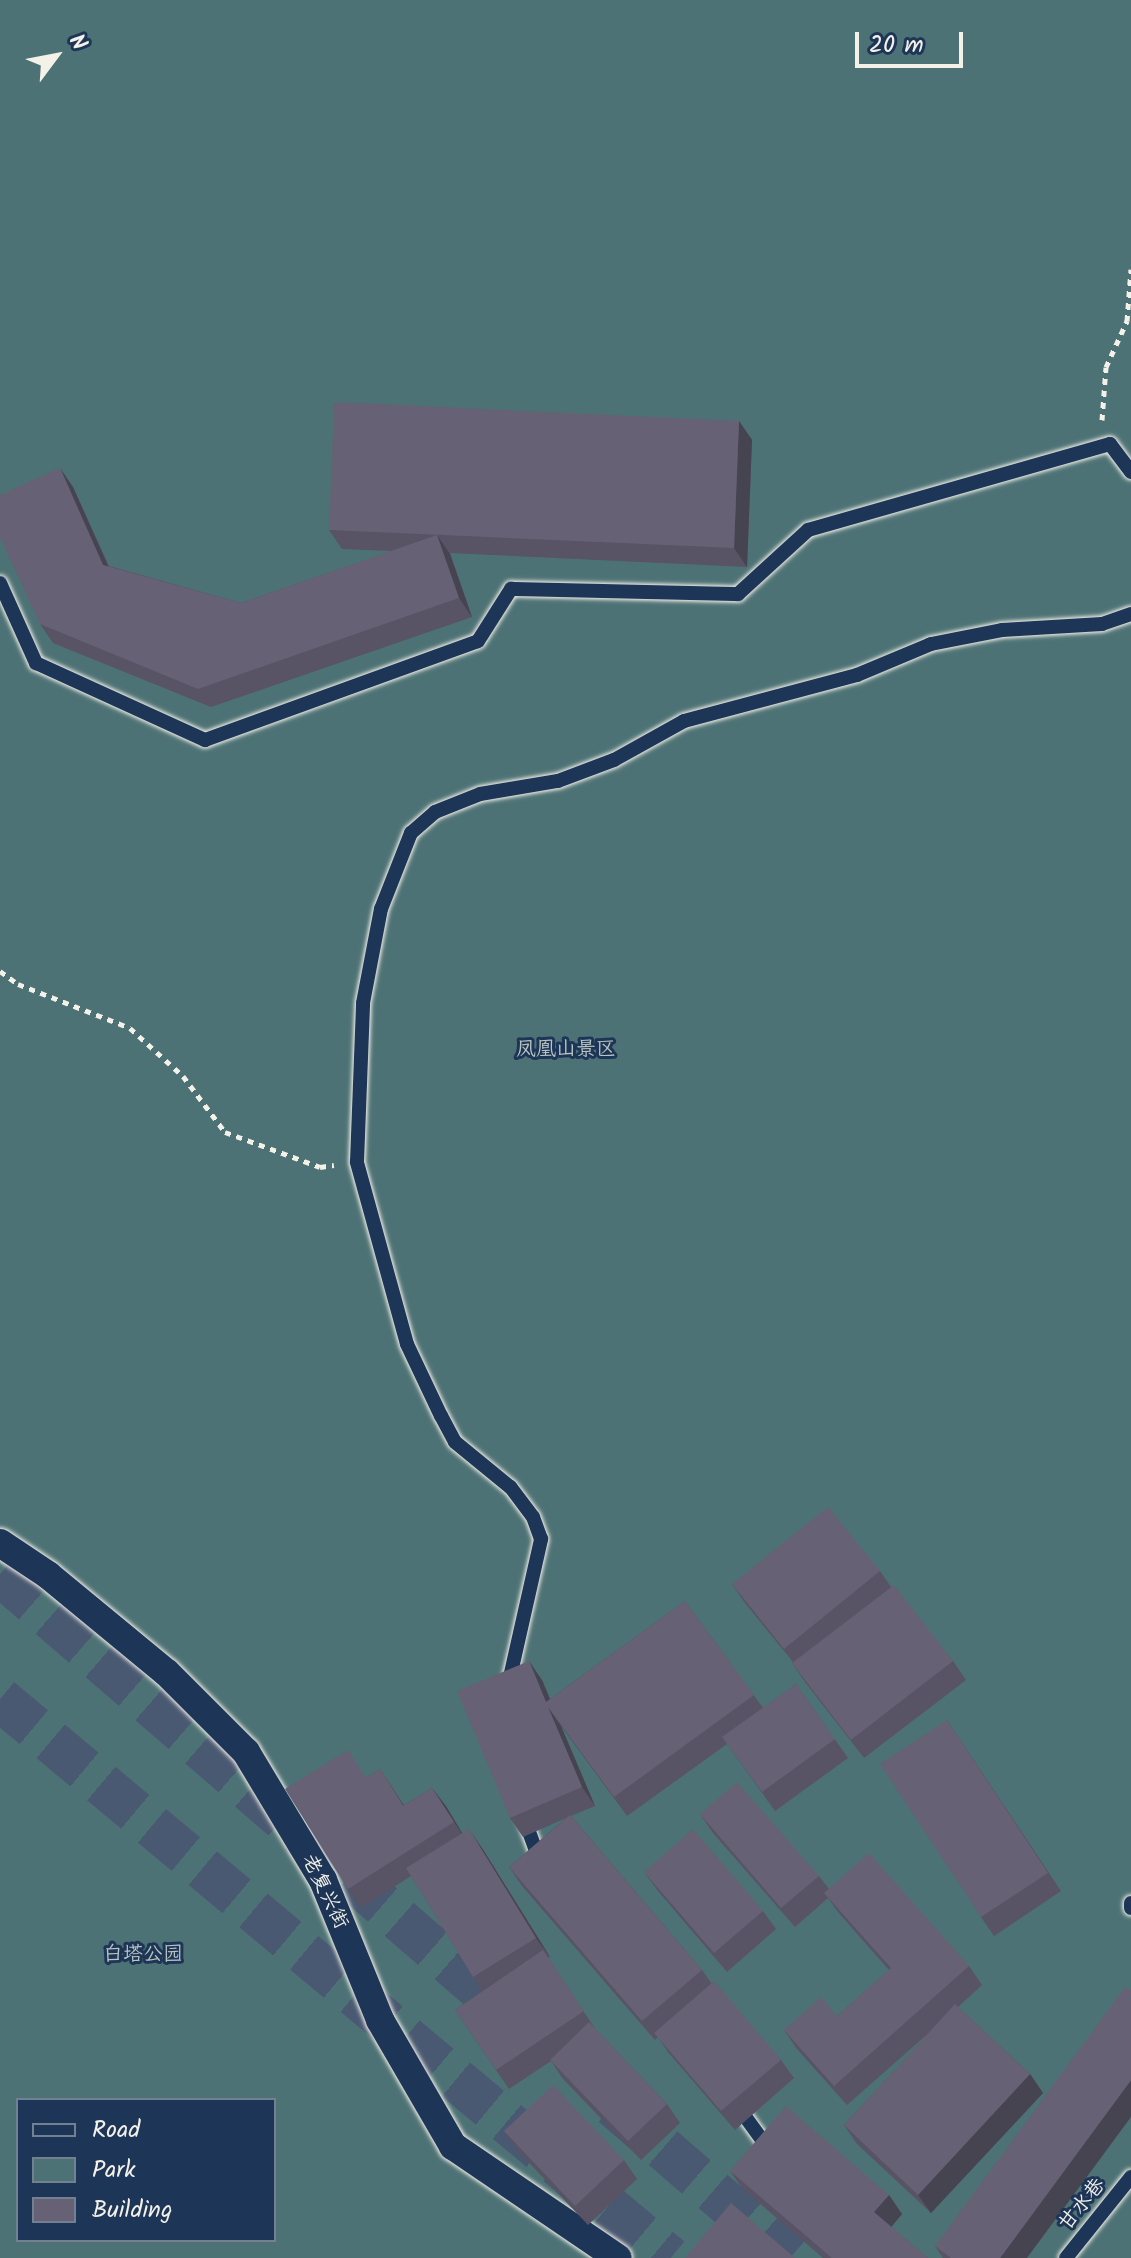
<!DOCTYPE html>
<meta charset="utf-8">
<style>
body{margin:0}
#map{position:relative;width:1131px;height:2258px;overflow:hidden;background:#2c3e5d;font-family:Kalam,"LXGW WenKai TC",sans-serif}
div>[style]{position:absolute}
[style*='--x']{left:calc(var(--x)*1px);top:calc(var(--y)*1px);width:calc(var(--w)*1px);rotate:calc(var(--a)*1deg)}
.green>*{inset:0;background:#4d7275}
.trunk-tunnel>*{height:44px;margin-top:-22px;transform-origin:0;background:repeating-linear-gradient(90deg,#4a5972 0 44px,transparent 0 66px)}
.path>*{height:5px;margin-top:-2.5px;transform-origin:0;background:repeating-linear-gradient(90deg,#f4f1e8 0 6px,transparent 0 12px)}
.roads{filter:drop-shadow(0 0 2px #f4f1e8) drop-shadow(0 0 2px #f4f1e8)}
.service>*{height:14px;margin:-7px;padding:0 7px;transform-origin:7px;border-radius:7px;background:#1d3557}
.minor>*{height:28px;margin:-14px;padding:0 14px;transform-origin:14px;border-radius:14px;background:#1d3557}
.wall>*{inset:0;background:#585365}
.shaded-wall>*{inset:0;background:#474452}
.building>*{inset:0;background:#666175}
span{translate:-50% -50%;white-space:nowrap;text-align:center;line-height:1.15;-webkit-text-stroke:6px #1d3557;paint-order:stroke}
.park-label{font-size:20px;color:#bac5c0}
.street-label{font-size:20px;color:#f4f1e8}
.legend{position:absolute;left:16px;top:2098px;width:260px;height:144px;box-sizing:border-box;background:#1d3557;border:2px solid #738091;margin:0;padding:10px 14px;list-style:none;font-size:24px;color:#f4f1e8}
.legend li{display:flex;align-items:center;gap:16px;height:40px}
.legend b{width:40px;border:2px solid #738091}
.north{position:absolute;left:16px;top:16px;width:80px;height:80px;-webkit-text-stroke:6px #1d3557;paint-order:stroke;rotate:58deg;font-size:22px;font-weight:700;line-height:32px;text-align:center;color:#f4f1e8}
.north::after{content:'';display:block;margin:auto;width:28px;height:36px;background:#f4f1e8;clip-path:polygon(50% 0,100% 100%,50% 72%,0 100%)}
.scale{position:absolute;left:855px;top:32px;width:108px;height:36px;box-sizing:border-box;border:4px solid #f4f1e8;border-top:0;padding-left:10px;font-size:24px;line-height:28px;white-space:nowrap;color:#f4f1e8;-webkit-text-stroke:6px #1d3557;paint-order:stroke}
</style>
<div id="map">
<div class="green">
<i style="clip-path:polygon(evenodd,0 0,1131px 0,1131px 2258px,0 2258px,0 0,18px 2100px,274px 2100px,274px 2240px,18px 2240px,18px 2100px)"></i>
</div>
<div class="trunk-tunnel">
<i style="--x:0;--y:1574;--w:698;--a:40.88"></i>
<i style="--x:0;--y:1699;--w:873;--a:39.84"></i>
<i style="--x:613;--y:2105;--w:234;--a:40.8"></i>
</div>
<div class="path">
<i style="--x:1102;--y:420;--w:53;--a:-85.7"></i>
<i style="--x:1106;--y:367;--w:51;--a:-65.5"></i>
<i style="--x:1127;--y:321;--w:52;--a:-85.6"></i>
<i style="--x:0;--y:971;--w:22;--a:36"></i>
<i style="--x:18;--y:984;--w:120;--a:21.4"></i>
<i style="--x:130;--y:1028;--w:72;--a:42.2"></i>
<i style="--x:183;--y:1076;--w:70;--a:53.1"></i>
<i style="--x:225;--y:1132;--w:101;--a:20.2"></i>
<i style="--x:320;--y:1167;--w:14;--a:-8"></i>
</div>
<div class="roads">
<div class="service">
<i style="--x:0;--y:583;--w:88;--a:65.8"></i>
<i style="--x:36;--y:663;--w:186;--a:24.5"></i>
<i style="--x:205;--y:740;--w:290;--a:-19.9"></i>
<i style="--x:478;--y:641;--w:62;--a:-57.6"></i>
<i style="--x:511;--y:589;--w:227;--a:1.3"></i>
<i style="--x:738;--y:594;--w:95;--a:-42.4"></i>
<i style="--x:808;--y:530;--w:314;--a:-15.9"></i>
<i style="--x:1110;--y:444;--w:35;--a:53"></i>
<i style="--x:508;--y:1686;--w:151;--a:-77.3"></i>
<i style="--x:541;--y:1539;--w:23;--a:-110"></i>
<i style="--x:533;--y:1517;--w:38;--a:-127"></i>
<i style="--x:510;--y:1487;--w:71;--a:-140.7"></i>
<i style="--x:455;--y:1442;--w:30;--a:-118"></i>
<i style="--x:441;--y:1416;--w:80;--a:-115.3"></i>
<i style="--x:407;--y:1344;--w:189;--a:-105.4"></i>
<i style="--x:357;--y:1162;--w:159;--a:-87.8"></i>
<i style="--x:363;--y:1003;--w:96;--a:-79.2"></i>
<i style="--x:381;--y:909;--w:82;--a:-68.5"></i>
<i style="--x:411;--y:833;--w:32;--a:-41"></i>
<i style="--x:435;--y:812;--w:48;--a:-21.8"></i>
<i style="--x:480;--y:794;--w:79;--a:-9.5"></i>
<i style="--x:558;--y:781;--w:60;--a:-20.6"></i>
<i style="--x:614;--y:760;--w:80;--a:-29.1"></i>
<i style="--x:684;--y:721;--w:179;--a:-14.9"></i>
<i style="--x:857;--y:675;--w:80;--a:-22.7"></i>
<i style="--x:931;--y:644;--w:72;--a:-11.2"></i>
<i style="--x:1002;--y:630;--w:100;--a:-3.4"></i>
<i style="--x:1102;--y:624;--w:31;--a:-19"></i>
<i style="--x:524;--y:1818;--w:47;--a:70"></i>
<i style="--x:1131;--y:1903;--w:5;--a:90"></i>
<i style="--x:736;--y:2104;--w:54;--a:54"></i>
<i style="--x:1066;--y:2258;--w:104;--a:-51.3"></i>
</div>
<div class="minor">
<i style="--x:0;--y:1543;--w:58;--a:33.7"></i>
<i style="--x:48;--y:1575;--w:154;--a:39.5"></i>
<i style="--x:167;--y:1673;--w:112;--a:45"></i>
<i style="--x:246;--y:1752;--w:149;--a:59"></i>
<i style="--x:323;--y:1880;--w:151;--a:67.8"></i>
<i style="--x:380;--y:2020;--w:146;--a:59.9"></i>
<i style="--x:453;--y:2146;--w:199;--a:34.2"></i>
</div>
</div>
<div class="wall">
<i style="clip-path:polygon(739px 421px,752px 440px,747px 567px,450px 553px,472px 617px,211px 707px,53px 643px,40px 624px,73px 487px,109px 566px,241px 603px,392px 551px,342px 549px,329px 530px)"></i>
<i style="clip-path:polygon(880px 1571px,891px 1587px,953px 1661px,966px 1680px,864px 1758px,805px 1682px,792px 1663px,793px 1662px,745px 1603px,732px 1584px)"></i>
<i style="clip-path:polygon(685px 1601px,763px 1708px,796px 1684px,848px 1758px,775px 1811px,727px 1744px,627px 1816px,561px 1726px,595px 1806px,571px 1816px,702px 1970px,712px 1984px,781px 2060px,794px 2078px,735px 2130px,668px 2052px,658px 2037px,655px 2040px,522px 1886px,509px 1867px,566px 1818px,523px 1837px,510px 1818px,542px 1680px,550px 1699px)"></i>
<i style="clip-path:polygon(947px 1720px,1061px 1891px,994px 1936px,981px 1917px)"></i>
<i style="clip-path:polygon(380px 1769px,404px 1805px,432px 1788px,462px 1833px,482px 1848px,550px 1957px,548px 1958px,596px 2030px,667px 2104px,680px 2123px,641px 2160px,563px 2079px,551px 2061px,509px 2089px,455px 2010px,482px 1991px,411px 1876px,361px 1908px,348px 1889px,367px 1777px)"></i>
<i style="clip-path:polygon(700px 1814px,819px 1876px,829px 1889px,969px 1966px,982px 1985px,958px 2007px,1030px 2074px,1043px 2093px,931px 2213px,857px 2144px,844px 2125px,931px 2031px,847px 2105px,797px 2049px,784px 2030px,837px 2016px,889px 1970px,838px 1912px,828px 1898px,795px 1927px,713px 1833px)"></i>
<i style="clip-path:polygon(644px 1872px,763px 1911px,776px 1929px,727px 1972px,658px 1891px)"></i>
<i style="clip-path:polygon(504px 2131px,624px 2160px,637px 2179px,588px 2225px,517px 2150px)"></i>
<i style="clip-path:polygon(730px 2171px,889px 2195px,902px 2214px,891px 2227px,928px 2258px,823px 2258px,743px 2189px)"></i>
<i style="clip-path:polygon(935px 2246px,1027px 2258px,943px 2258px)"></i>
</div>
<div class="shaded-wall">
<i style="clip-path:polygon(739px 421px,752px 440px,747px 567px,734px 548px)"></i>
<i style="clip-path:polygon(60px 468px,73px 487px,116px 584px,103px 565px)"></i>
<i style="clip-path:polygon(437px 535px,450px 554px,472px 617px,459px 598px)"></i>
<i style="clip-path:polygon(529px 1661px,542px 1680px,559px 1721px,546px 1702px)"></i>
<i style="clip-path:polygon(548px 1707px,561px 1726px,595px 1806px,582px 1787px)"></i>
<i style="clip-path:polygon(432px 1788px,446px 1806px,467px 1841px,454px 1822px)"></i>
<i style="clip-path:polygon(469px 1829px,482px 1848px,550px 1957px,536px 1938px)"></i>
<i style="clip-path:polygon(1030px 2074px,1043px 2093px,931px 2213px,918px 2195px)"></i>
<i style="clip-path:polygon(1131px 2080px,1131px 2117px,1027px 2258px,1000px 2258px)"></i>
<i style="clip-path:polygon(889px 2195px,902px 2214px,888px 2231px,874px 2212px)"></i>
</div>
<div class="building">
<i style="clip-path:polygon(334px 402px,739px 421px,734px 548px,329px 530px)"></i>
<i style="clip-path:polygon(60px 468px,103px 565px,241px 603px,437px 535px,459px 598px,198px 689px,40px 624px,0 537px,0 495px)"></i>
<i style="clip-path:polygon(828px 1507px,880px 1571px,784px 1649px,732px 1584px)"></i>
<i style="clip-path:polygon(894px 1585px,953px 1661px,851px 1740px,792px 1663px)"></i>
<i style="clip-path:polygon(685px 1601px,754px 1695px,614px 1797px,548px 1707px,582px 1787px,510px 1818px,457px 1691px,529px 1661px,546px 1702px)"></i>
<i style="clip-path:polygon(796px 1684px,835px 1739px,762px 1792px,722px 1737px)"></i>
<i style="clip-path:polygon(947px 1720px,1048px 1873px,981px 1917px,880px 1764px)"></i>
<i style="clip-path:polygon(348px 1750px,366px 1778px,380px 1769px,403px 1806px,432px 1788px,454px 1822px,348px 1889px,285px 1789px)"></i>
<i style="clip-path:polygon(737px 1782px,819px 1876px,781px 1908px,700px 1814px)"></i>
<i style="clip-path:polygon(570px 1815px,702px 1970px,642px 2021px,509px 1867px)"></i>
<i style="clip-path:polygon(469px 1829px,536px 1938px,473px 1977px,406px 1868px)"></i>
<i style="clip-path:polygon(693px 1829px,763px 1911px,714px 1953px,644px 1872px)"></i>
<i style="clip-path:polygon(869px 1853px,969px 1966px,834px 2086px,784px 2030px,821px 1997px,837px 2016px,891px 1968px,824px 1893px)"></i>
<i style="clip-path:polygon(543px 1950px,584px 2011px,496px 2070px,455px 2010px)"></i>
<i style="clip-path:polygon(714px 1981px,781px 2060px,721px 2111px,654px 2033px)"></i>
<i style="clip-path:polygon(1125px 1987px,1131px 1991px,1131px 2080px,1000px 2258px,951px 2258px,935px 2246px)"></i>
<i style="clip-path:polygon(955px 2004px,1030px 2074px,918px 2195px,844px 2125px)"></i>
<i style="clip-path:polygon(589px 2022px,667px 2104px,628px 2141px,550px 2060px)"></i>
<i style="clip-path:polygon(553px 2085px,624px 2160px,575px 2206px,504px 2131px)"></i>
<i style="clip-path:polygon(786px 2106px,889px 2195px,874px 2212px,928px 2258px,832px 2258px,730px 2171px)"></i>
<i style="clip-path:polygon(731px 2203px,795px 2258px,685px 2258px)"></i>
</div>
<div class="park-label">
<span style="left:566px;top:1050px">凤凰山景区</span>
<span style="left:143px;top:1955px">白塔公园</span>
</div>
<div class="street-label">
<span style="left:324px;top:1892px;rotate:64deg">老复兴街</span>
<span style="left:1083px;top:2205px;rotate:-51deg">甘水巷</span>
</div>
<ul class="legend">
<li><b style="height:10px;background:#1d3557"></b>Road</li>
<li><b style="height:22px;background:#4d7275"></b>Park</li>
<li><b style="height:22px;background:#666175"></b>Building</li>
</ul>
<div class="north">N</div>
<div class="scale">20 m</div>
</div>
